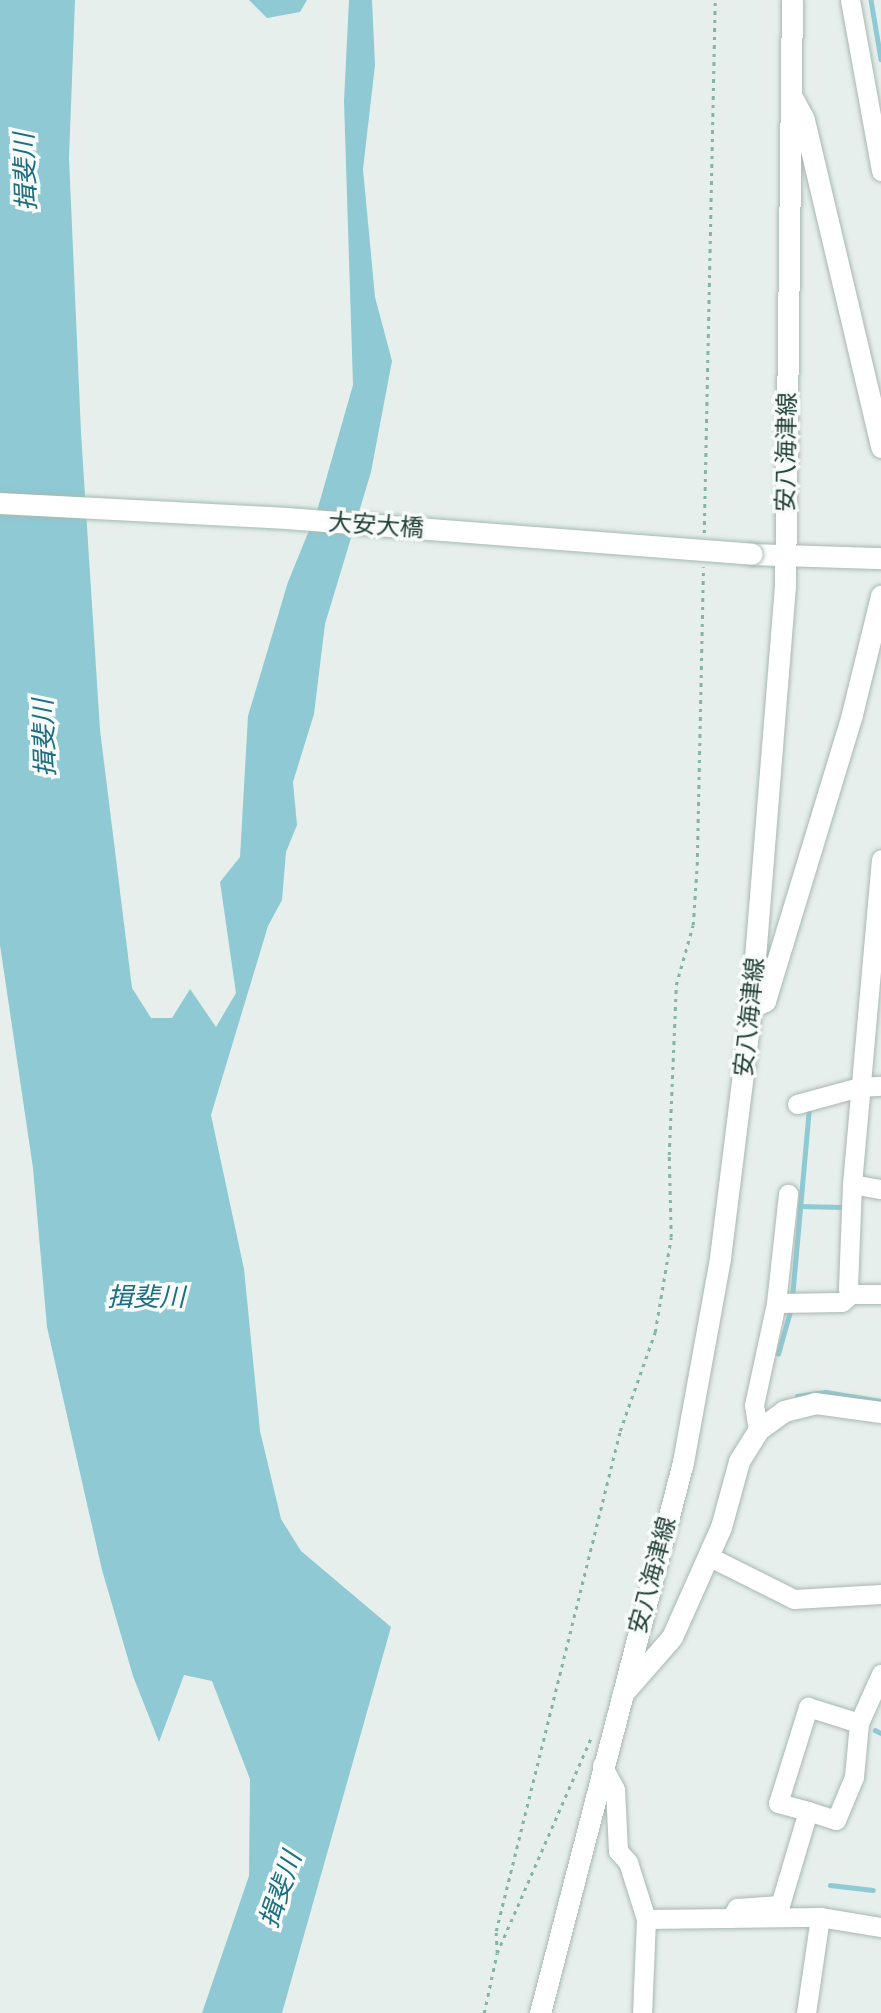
<!DOCTYPE html>
<meta charset="utf-8">
<style>
body{margin:0}
#map{position:relative;width:881px;height:2013px;overflow:hidden;background:#e6efeb;font-family:Cabin,"Noto Sans JP",sans-serif}
div>[style]{position:absolute}
[style*='--x']{left:calc(var(--x)*1px);top:calc(var(--y)*1px);width:calc(var(--w)*1px);rotate:calc(var(--a)*1deg)}
.water>*{inset:0;background:#8ec9d4}
.stream>*{height:4.5px;margin:-2.25px;padding:0 2.25px;transform-origin:2.25px;border-radius:2.25px;background:#8ec9d4}
.path>*{height:2.5px;margin-top:-1.25px;transform-origin:0;background:repeating-linear-gradient(90deg,#86b3a5 0 3.5px,transparent 0 8.5px)}
.roads{filter:drop-shadow(0 0 2px #a8b8b2) drop-shadow(0 0 2px #a8b8b2)}
.minor>*{height:19px;margin:-9.5px;padding:0 9.5px;transform-origin:9.5px;border-radius:9.5px;background:#fff}
.tertiary>*{height:21px;margin:-10.5px;padding:0 10.5px;transform-origin:10.5px;border-radius:10.5px;background:#fff}
.secondary>*{height:21px;margin:-10.5px;padding:0 10.5px;transform-origin:10.5px;border-radius:10.5px;background:#fff}
.bridges{filter:drop-shadow(0 0 2px #a4bbb3) drop-shadow(0 0 2px #a4bbb3)}
.secondary-bridge>*{height:21px;margin:-10.5px;padding:0 10.5px;transform-origin:10.5px;border-radius:10.5px;background:#fff}
span{translate:-50% -50%;white-space:nowrap;text-align:center;line-height:1.15;-webkit-text-stroke:7px #f7fbf9;paint-order:stroke}
.street-label{font-size:24px;color:#24423a}
.water-label{font-size:26px;color:#1c6f80;font-style:italic}
</style>
<div id="map">
<div class="water">
<i style="clip-path:polygon(0 0,75px 0,69px 158px,81px 433px,100px 730px,132px 988px,151px 1018px,172px 1018px,190px 989px,216px 1027px,236px 993px,220px 882px,240px 857px,248px 716px,288px 582px,317px 511px,353px 385px,344px 101px,349px 0,372px 0,375px 65px,363px 169px,375px 297px,392px 361px,371px 472px,325px 624px,314px 714px,293px 782px,297px 825px,286px 852px,282px 900px,268px 926px,211px 1115px,244px 1269px,260px 1431px,281px 1519px,301px 1551px,391px 1627px,282px 2013px,202px 2013px,249px 1876px,250px 1779px,212px 1681px,184px 1675px,159px 1742px,133px 1676px,102px 1570px,47px 1327px,33px 1168px,0 945px)"></i>
<i style="clip-path:polygon(249px 0,307px 0,300px 12px,267px 18px)"></i>
</div>
<div class="stream">
<i style="--x:871;--y:0;--w:60;--a:80.4"></i>
<i style="--x:800;--y:1206;--w:42;--a:1.4"></i>
<i style="--x:792;--y:1298;--w:190;--a:-84.9"></i>
<i style="--x:778;--y:1354;--w:48;--a:-74.2"></i>
<i style="--x:797;--y:1396;--w:29;--a:-8"></i>
<i style="--x:826;--y:1392;--w:56;--a:9.3"></i>
<i style="--x:875;--y:1730;--w:7;--a:27"></i>
<i style="--x:830;--y:1885;--w:43;--a:6.6"></i>
</div>
<div class="path">
<i style="--x:704;--y:533;--w:533;--a:-88.82"></i>
<i style="--x:497;--y:1953;--w:22;--a:-93"></i>
<i style="--x:496;--y:1931;--w:515;--a:-76.07"></i>
<i style="--x:620;--y:1431;--w:105;--a:-70.5"></i>
<i style="--x:655;--y:1332;--w:96;--a:-80.4"></i>
<i style="--x:671;--y:1237;--w:82;--a:-91.4"></i>
<i style="--x:669;--y:1155;--w:170;--a:-87.6"></i>
<i style="--x:676;--y:985;--w:62;--a:-74.2"></i>
<i style="--x:693;--y:925;--w:60;--a:-86.2"></i>
<i style="--x:697;--y:865;--w:298;--a:-88.8"></i>
<i style="--x:484;--y:2013;--w:61;--a:-77.8"></i>
<i style="--x:497;--y:1953;--w:237;--a:-66.4"></i>
</div>
<div class="roads">
<div class="minor">
<i style="--x:850;--y:0;--w:174;--a:79.7"></i>
<i style="--x:797;--y:1104;--w:64;--a:-15.3"></i>
<i style="--x:859;--y:1087;--w:22;--a:-3"></i>
<i style="--x:852;--y:1184;--w:29;--a:10"></i>
<i style="--x:851;--y:1294;--w:7;--a:-117"></i>
<i style="--x:848;--y:1288;--w:104;--a:-87.8"></i>
<i style="--x:852;--y:1184;--w:326;--a:-84.9"></i>
<i style="--x:776;--y:1303;--w:66;--a:-0.9"></i>
<i style="--x:842;--y:1302;--w:12;--a:-42"></i>
<i style="--x:851;--y:1294;--w:30;--a:0"></i>
<i style="--x:758;--y:1430;--w:25;--a:-99"></i>
<i style="--x:754;--y:1405;--w:104;--a:-77.8"></i>
<i style="--x:776;--y:1303;--w:110;--a:-83.7"></i>
<i style="--x:708;--y:1556;--w:96;--a:26.6"></i>
<i style="--x:794;--y:1599;--w:87;--a:-3.3"></i>
<i style="--x:602;--y:1765;--w:27;--a:62"></i>
<i style="--x:615;--y:1789;--w:62;--a:87.2"></i>
<i style="--x:618;--y:1851;--w:15;--a:48"></i>
<i style="--x:628;--y:1862;--w:60;--a:72.5"></i>
<i style="--x:646;--y:1919;--w:94;--a:92.4"></i>
<i style="--x:808;--y:1811;--w:29;--a:18"></i>
<i style="--x:836;--y:1820;--w:47;--a:-67.3"></i>
<i style="--x:854;--y:1777;--w:54;--a:-84.7"></i>
<i style="--x:859;--y:1723;--w:54;--a:-65.8"></i>
<i style="--x:731;--y:1918;--w:12;--a:-59"></i>
<i style="--x:737;--y:1908;--w:43;--a:-4"></i>
<i style="--x:780;--y:1905;--w:98;--a:-73.4"></i>
<i style="--x:808;--y:1811;--w:31;--a:-165"></i>
<i style="--x:778;--y:1803;--w:101;--a:-72.6"></i>
<i style="--x:808;--y:1707;--w:53;--a:17.4"></i>
<i style="--x:646;--y:1919;--w:174;--a:-0.7"></i>
<i style="--x:820;--y:1917;--w:62;--a:9.3"></i>
<i style="--x:806;--y:2013;--w:97;--a:-81.7"></i>
</div>
<div class="tertiary">
<i style="--x:623;--y:1693;--w:74;--a:-48.8"></i>
<i style="--x:672;--y:1637;--w:120;--a:-66"></i>
<i style="--x:721;--y:1527;--w:68;--a:-74.7"></i>
<i style="--x:739;--y:1461;--w:36;--a:-58"></i>
<i style="--x:758;--y:1430;--w:32;--a:-36"></i>
<i style="--x:784;--y:1411;--w:32;--a:-14"></i>
<i style="--x:815;--y:1403;--w:67;--a:7.8"></i>
</div>
<div class="secondary">
<i style="--x:792;--y:97;--w:26;--a:62"></i>
<i style="--x:804;--y:120;--w:336;--a:76.7"></i>
<i style="--x:752;--y:554;--w:129;--a:1.8"></i>
<i style="--x:751;--y:1008;--w:16;--a:-27"></i>
<i style="--x:765;--y:1001;--w:300;--a:-73.1"></i>
<i style="--x:852;--y:714;--w:122;--a:-76.2"></i>
<i style="--x:540;--y:2013;--w:569;--a:-75.45"></i>
<i style="--x:683;--y:1462;--w:207;--a:-79.7"></i>
<i style="--x:720;--y:1258;--w:252;--a:-82.9"></i>
<i style="--x:751;--y:1008;--w:422;--a:-85.4"></i>
<i style="--x:785;--y:587;--w:587;--a:-89.32"></i>
</div>
</div>
<div class="bridges">
<div class="secondary-bridge">
<i style="--x:0;--y:503;--w:287;--a:3"></i>
<i style="--x:287;--y:518;--w:466;--a:4.4"></i>
</div>
</div>
<div class="street-label">
<span style="left:786px;top:452px;rotate:-89deg">安八海津線</span>
<span style="left:376px;top:525px;rotate:4deg">大安大橋</span>
<span style="left:749px;top:1017px;rotate:-84deg">安八海津線</span>
<span style="left:652px;top:1575px;rotate:-75deg">安八海津線</span>
</div>
<div class="water-label">
<span style="left:26px;top:172px;rotate:-92deg">揖斐川</span>
<span style="left:45px;top:738px;rotate:-92deg">揖斐川</span>
<span style="left:146px;top:1298px">揖斐川</span>
<span style="left:281px;top:1890px;rotate:-71deg">揖斐川</span>
</div>
</div>
